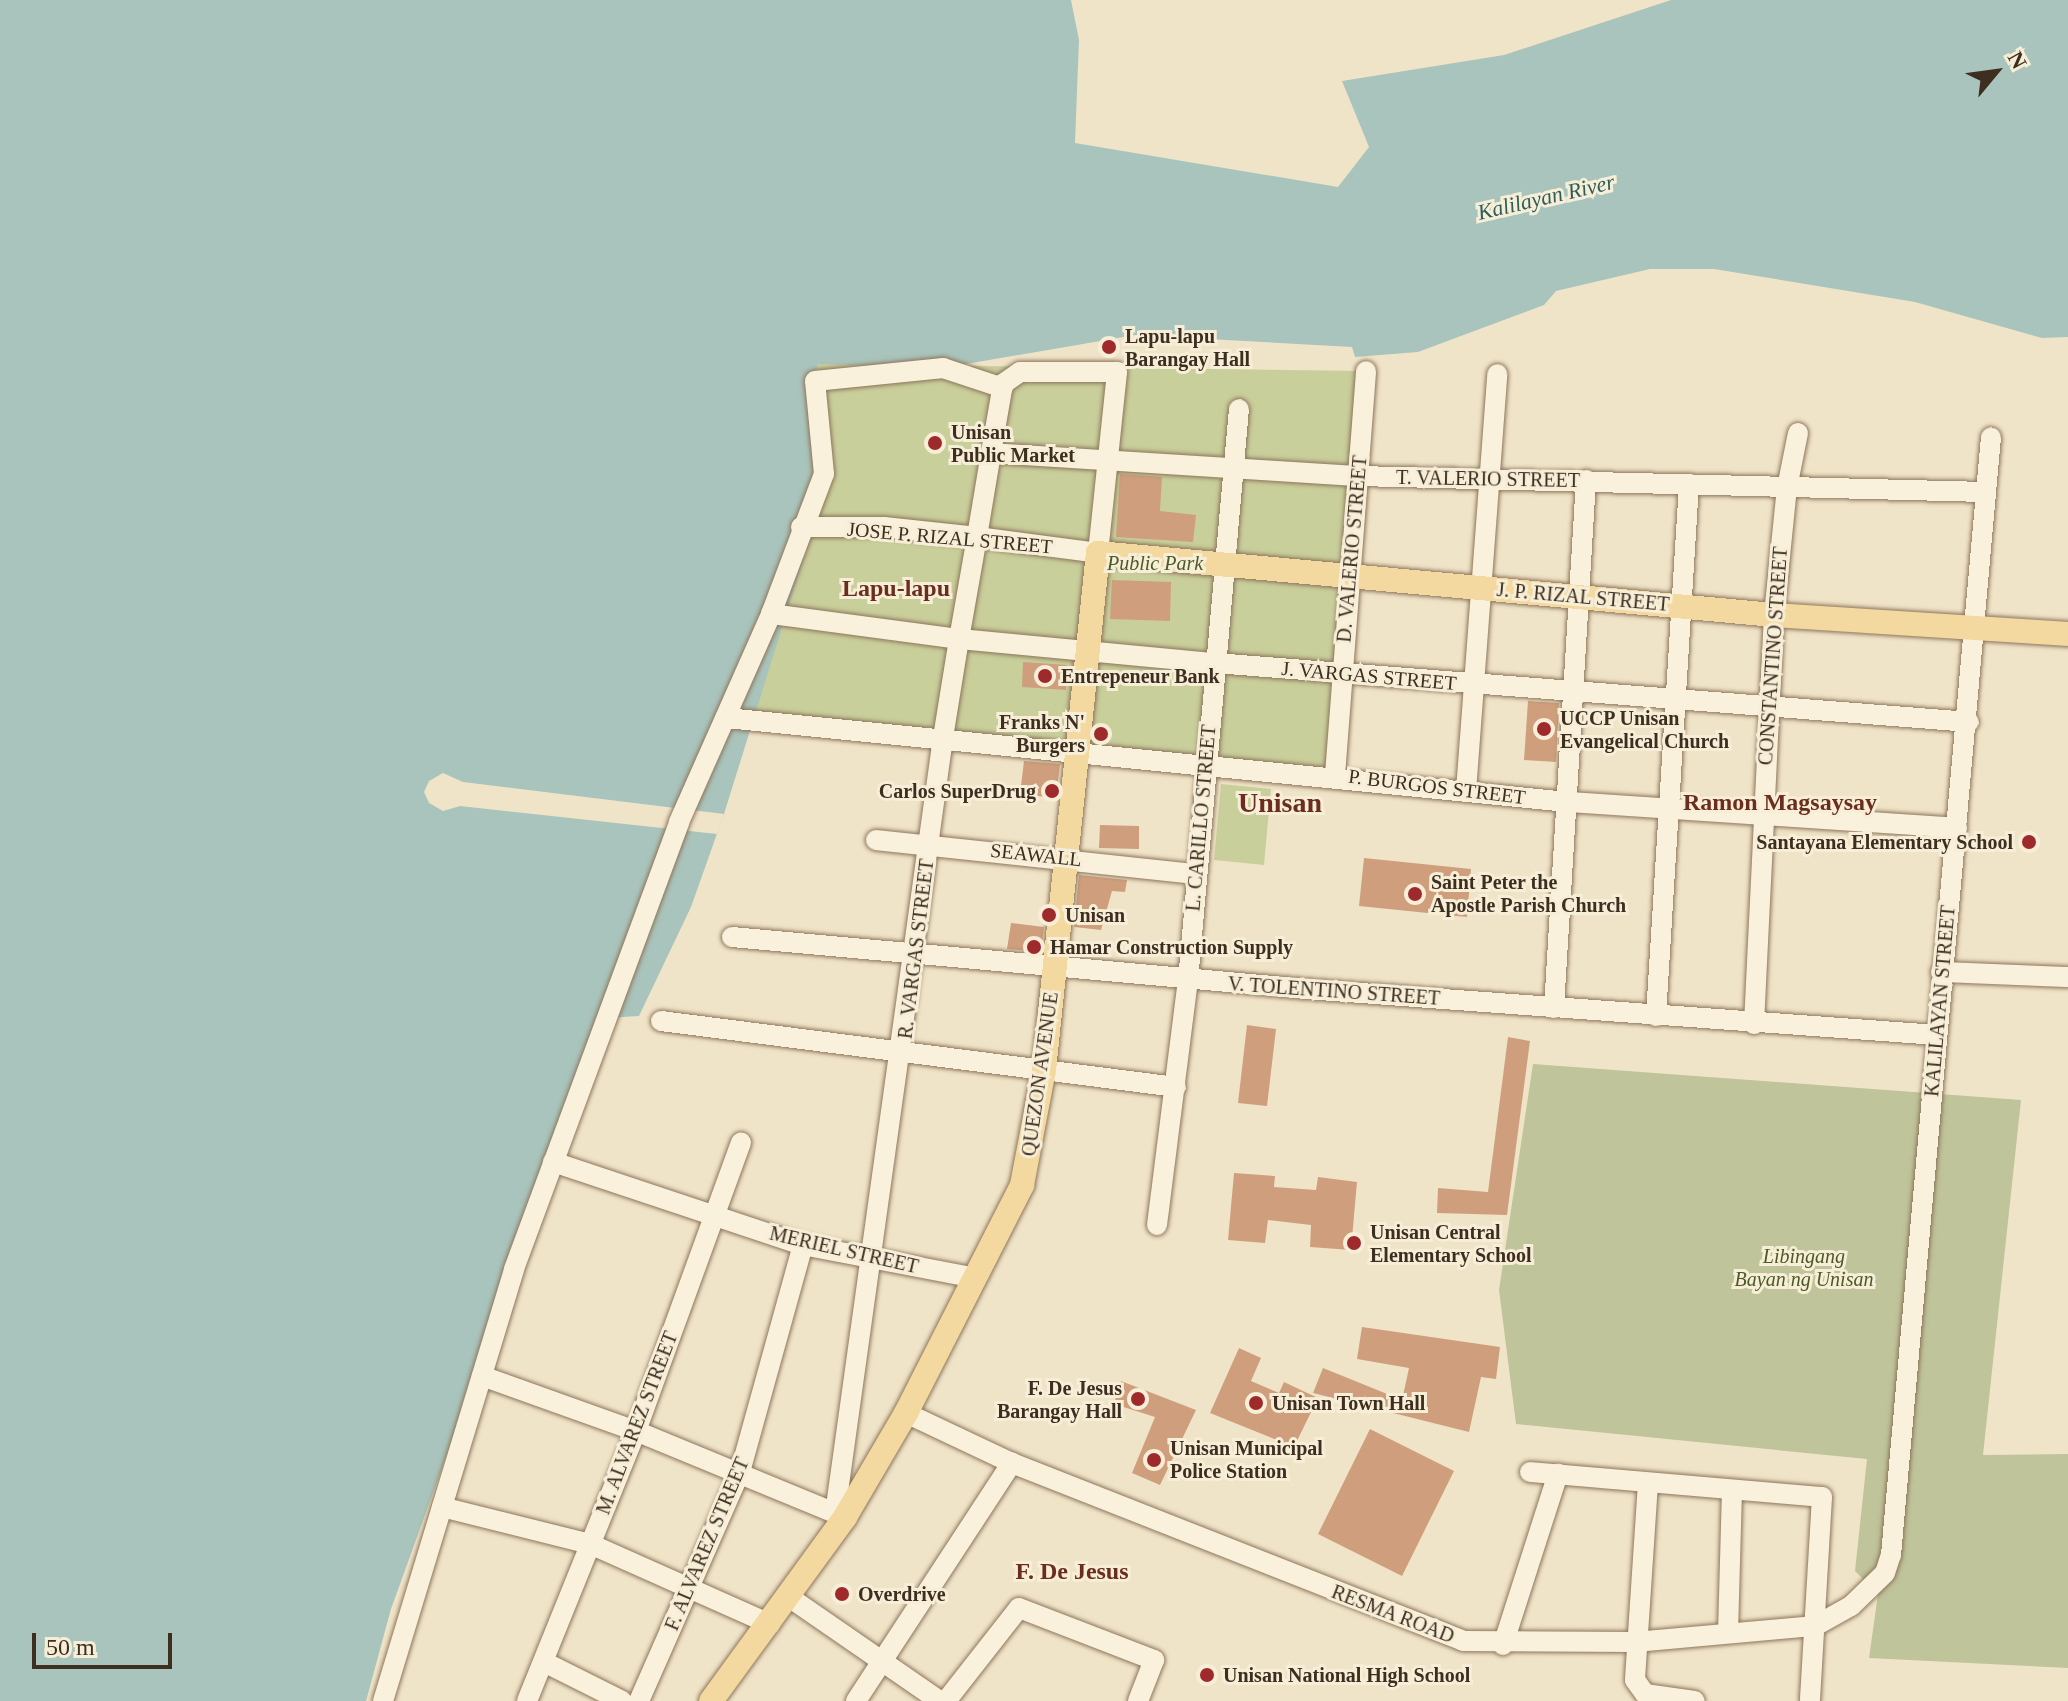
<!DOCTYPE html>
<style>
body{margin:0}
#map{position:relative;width:2068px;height:1701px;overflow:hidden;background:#f0e4c8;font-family:Georgia,serif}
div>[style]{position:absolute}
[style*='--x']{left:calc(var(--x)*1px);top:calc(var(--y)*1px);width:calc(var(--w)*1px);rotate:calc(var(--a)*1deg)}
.green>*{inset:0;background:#c9cf9b}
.cemetery>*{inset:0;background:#bfc49a}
.water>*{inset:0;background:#a9c4bc}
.pier>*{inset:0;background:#f0e4c8}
.building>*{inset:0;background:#cf9f7d}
.roads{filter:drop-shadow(0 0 2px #8d765c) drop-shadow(0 0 2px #8d765c)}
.minor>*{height:20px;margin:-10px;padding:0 10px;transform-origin:10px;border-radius:10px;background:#faf1dc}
.major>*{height:24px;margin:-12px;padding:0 12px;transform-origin:12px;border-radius:12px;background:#f3d9a0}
.dots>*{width:22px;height:22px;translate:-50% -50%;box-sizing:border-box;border:4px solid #f7eed8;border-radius:50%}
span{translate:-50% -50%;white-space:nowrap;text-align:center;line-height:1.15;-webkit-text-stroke:6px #f7eed8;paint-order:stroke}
.poi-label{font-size:20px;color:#3d2e20;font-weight:700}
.left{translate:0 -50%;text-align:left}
.right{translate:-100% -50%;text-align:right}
.street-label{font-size:20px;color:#3d2e20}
.park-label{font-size:20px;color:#4d5a26;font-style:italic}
.water-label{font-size:22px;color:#2f5d5a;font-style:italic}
.quarter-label{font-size:24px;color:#6b2e1e;font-weight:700}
.district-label{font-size:28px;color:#6b2e1e;font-weight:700}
.north{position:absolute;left:1956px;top:32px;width:80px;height:80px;-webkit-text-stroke:6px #f7eed8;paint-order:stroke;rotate:61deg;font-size:22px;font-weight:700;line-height:32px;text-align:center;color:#3d2e20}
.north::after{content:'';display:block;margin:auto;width:28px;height:36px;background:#3d2e20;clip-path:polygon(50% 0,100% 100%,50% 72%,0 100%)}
.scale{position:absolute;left:32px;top:1633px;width:140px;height:36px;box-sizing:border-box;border:4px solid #3d2e20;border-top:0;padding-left:10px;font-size:24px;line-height:28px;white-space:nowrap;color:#3d2e20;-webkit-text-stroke:6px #f7eed8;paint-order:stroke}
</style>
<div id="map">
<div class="green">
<i style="clip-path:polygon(817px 364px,1366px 371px,1335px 775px,726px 718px)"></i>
<i style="clip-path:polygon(1221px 784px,1271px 789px,1264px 865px,1214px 860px)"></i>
</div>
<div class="cemetery">
<i style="clip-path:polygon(1533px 1064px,2021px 1100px,1983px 1455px,2068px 1454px,2068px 1668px,1869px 1658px,1878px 1594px,1855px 1571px,1867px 1459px,1516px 1424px,1499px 1290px)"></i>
</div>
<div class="water">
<i style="clip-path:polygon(0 0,1071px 0,1079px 40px,1075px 143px,1338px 187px,1369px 147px,1342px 81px,1504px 55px,1671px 0,2068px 0,2068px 337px,2042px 338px,1915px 302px,1714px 269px,1650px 269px,1556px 291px,1544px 305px,1418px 352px,1355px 357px,1352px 347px,1135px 335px,943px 368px,817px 364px,824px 474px,801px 567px,724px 814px,691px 907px,639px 1016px,605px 1018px,391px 1609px,366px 1701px,0 1701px)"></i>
</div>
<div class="pier">
<i style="clip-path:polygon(443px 773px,463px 782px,724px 814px,717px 834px,460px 806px,443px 811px,429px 803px,424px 792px,429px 781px)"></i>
</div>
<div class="building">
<i style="clip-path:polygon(1120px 474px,1162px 477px,1160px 511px,1196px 515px,1193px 542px,1116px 537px)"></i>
<i style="clip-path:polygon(1112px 580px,1171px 582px,1170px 621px,1110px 619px)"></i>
<i style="clip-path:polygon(1023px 662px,1067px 665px,1066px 690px,1022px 687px)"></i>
<i style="clip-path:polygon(1528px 701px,1559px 703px,1556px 762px,1524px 760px)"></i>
<i style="clip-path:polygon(1024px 761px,1060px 764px,1056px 798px,1020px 794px)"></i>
<i style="clip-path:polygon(1100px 825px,1139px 826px,1139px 849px,1099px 848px)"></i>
<i style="clip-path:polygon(1364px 858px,1471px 869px,1467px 917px,1359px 906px)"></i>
<i style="clip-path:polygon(1079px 875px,1127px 880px,1125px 892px,1112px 891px,1101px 930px,1074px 927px)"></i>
<i style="clip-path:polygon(1011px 923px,1044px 927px,1041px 952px,1007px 949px)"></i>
<i style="clip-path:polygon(1247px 1025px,1276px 1029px,1267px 1106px,1238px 1103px)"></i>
<i style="clip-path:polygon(1508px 1037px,1530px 1041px,1507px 1215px,1437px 1213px,1438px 1188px,1488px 1192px)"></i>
<i style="clip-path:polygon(1234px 1173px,1275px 1176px,1274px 1187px,1316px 1190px,1318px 1177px,1357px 1182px,1351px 1250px,1310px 1247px,1311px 1225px,1268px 1220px,1265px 1243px,1228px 1240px)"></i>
<i style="clip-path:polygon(1362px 1327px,1500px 1347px,1496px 1379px,1481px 1377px,1469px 1432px,1313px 1393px,1323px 1368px,1402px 1400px,1409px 1368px,1357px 1359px)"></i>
<i style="clip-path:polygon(1239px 1348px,1261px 1358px,1251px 1381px,1279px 1393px,1284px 1382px,1318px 1398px,1294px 1447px,1210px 1413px)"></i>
<i style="clip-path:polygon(1121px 1381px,1196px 1410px,1160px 1485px,1132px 1473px,1155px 1417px,1114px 1404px)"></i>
<i style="clip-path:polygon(1370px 1429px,1454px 1471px,1402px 1576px,1318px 1534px)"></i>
</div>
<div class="roads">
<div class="minor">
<i style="--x:991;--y:453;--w:368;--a:3.6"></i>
<i style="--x:1358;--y:476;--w:628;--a:1.46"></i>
<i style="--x:801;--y:527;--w:83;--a:0"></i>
<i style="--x:884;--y:527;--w:94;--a:6.1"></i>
<i style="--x:977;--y:537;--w:122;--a:7.5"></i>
<i style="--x:1098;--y:553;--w:182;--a:-84"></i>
<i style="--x:1117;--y:372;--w:97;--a:180"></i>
<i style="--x:1020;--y:372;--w:21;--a:145"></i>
<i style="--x:1003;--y:384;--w:70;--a:99.9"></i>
<i style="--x:991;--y:453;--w:85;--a:99.5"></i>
<i style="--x:977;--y:537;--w:104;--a:100"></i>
<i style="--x:959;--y:639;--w:100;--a:99.2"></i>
<i style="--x:943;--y:738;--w:782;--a:97.93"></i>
<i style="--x:835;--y:1513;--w:11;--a:22"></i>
<i style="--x:771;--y:614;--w:190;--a:7.6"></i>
<i style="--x:959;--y:639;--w:257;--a:5.4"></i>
<i style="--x:1215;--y:663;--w:756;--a:4.47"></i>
<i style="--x:726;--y:718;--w:846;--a:5.7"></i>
<i style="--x:1568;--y:802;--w:390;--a:3.8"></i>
<i style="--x:1335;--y:775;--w:405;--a:-85.6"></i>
<i style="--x:1466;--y:791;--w:418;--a:-85.7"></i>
<i style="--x:876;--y:840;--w:321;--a:6.1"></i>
<i style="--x:732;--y:937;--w:576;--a:5.18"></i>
<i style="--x:1306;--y:989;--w:633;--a:4.17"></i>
<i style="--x:1941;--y:972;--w:127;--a:2.3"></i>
<i style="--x:1554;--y:1008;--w:529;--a:-86.53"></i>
<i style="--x:1656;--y:1016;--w:533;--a:-86.45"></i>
<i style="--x:661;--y:1021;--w:519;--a:7.3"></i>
<i style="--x:1754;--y:1024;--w:409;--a:-87.2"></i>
<i style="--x:1774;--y:615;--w:128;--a:-84.2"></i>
<i style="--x:1787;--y:488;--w:56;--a:-78.7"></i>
<i style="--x:553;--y:1162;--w:263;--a:18.4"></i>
<i style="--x:803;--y:1245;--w:176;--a:10.8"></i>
<i style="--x:1157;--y:1225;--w:247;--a:-82.8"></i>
<i style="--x:1188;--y:980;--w:573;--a:-84.9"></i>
<i style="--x:482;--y:1376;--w:164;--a:19.7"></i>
<i style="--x:636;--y:1431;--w:215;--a:22.4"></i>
<i style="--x:906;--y:1413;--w:117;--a:25.3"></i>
<i style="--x:1012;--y:1463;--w:485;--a:21.5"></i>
<i style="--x:1463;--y:1641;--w:172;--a:0.3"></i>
<i style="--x:1635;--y:1642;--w:181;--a:-5.1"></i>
<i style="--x:1815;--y:1626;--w:41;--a:-29.1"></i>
<i style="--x:1851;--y:1606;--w:47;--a:-44.1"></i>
<i style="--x:1885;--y:1573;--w:19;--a:-72"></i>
<i style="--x:1891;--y:1555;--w:1122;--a:-84.89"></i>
<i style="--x:1530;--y:1472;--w:293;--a:4.9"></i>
<i style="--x:1822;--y:1497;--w:204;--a:93.4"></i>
<i style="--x:1648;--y:1483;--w:197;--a:93.8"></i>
<i style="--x:1635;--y:1680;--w:17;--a:54"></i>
<i style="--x:1645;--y:1694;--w:50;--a:8"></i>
<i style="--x:442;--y:1507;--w:153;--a:14"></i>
<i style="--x:590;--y:1544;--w:197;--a:24"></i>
<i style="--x:789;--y:1597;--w:183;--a:34.6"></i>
<i style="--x:1728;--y:1633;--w:143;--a:-88.4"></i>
<i style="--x:1503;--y:1645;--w:180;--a:-72.2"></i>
<i style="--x:546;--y:1663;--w:85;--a:26.6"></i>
<i style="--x:383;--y:1701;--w:451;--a:-73.1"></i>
<i style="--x:514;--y:1269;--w:476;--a:-69.7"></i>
<i style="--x:679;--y:822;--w:227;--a:-66.1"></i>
<i style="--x:771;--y:614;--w:150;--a:-69.3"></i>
<i style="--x:824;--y:474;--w:93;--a:-95.5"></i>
<i style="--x:815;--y:381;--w:129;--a:-5.8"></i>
<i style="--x:943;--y:368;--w:63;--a:18.4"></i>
<i style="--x:527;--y:1701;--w:291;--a:-68"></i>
<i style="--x:636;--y:1431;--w:307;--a:-70"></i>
<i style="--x:639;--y:1701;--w:250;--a:-66.2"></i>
<i style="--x:740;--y:1472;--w:236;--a:-74.5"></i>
<i style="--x:856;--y:1701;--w:285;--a:-56.8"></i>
<i style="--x:946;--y:1701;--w:118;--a:-51.9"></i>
<i style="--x:1019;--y:1608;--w:145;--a:21.1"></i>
<i style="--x:1154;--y:1660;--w:44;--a:111.3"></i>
</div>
<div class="major">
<i style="--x:711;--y:1701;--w:228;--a:-53.9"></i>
<i style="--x:845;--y:1517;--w:121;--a:-59.6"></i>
<i style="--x:906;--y:1413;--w:256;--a:-63"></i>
<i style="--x:1022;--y:1185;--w:117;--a:-79.2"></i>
<i style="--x:1044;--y:1070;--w:520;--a:-84.04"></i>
<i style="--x:1098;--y:553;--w:679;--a:5.24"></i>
<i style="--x:1774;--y:615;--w:295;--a:3.7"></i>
</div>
</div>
<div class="dots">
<i style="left:1109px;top:347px;background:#9e2a2b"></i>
<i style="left:935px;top:443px;background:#9e2a2b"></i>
<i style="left:1045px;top:676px;background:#9e2a2b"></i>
<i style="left:1544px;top:729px;background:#9e2a2b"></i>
<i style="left:1101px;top:734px;background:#9e2a2b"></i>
<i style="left:1052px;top:791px;background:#9e2a2b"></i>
<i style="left:2029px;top:842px;background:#9e2a2b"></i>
<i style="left:1415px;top:894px;background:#9e2a2b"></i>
<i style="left:1049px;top:915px;background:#9e2a2b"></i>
<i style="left:1034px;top:947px;background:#9e2a2b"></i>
<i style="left:1354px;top:1243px;background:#9e2a2b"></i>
<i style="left:1138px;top:1399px;background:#9e2a2b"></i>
<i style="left:1256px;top:1403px;background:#9e2a2b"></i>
<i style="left:1154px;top:1460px;background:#9e2a2b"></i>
<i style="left:842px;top:1594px;background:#9e2a2b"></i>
<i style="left:1207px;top:1675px;background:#9e2a2b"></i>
</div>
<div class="poi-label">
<span class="left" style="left:1125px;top:348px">Lapu-lapu<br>Barangay Hall</span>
<span class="left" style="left:951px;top:444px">Unisan<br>Public Market</span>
<span class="left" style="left:1061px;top:676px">Entrepeneur Bank</span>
<span class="left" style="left:1560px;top:730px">UCCP Unisan<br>Evangelical Church</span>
<span class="right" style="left:1085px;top:734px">Franks N'<br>Burgers</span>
<span class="right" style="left:1036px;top:791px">Carlos SuperDrug</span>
<span class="right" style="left:2013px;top:842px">Santayana Elementary School</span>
<span class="left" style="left:1431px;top:894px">Saint Peter the<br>Apostle Parish Church</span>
<span class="left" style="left:1065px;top:915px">Unisan</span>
<span class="left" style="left:1050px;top:947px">Hamar Construction Supply</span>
<span class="left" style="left:1370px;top:1244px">Unisan Central<br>Elementary School</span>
<span class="right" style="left:1122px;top:1400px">F. De Jesus<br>Barangay Hall</span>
<span class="left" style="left:1272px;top:1403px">Unisan Town Hall</span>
<span class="left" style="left:1170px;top:1460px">Unisan Municipal<br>Police Station</span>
<span class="left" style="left:858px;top:1594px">Overdrive</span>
<span class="left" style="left:1223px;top:1675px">Unisan National High School</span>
</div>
<div class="street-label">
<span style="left:1488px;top:479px;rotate:1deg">T. VALERIO STREET</span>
<span style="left:950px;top:538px;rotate:5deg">JOSE P. RIZAL STREET</span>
<span style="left:1352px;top:549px;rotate:-85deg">D. VALERIO STREET</span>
<span style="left:1583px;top:597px;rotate:5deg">J. P. RIZAL STREET</span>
<span style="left:1773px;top:656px;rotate:-86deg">CONSTANTINO STREET</span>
<span style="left:1369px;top:676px;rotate:5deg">J. VARGAS STREET</span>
<span style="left:1437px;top:787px;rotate:7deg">P. BURGOS STREET</span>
<span style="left:1201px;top:818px;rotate:-85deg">L. CARILLO STREET</span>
<span style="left:1036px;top:855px;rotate:6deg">SEAWALL</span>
<span style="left:916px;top:949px;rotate:-83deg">R. VARGAS STREET</span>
<span style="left:1334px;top:991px;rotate:4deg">V. TOLENTINO STREET</span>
<span style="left:1940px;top:1001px;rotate:-85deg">KALILAYAN STREET</span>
<span style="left:1040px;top:1074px;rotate:-82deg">QUEZON AVENUE</span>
<span style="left:844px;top:1250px;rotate:13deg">MERIEL STREET</span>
<span style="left:637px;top:1423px;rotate:-69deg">M. ALVAREZ STREET</span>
<span style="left:707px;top:1544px;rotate:-67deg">F. ALVAREZ STREET</span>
<span style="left:1393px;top:1614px;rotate:21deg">RESMA ROAD</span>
</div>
<div class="park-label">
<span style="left:1155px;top:563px">Public Park</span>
<span style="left:1804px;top:1268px">Libingang<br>Bayan ng Unisan</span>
</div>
<div class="water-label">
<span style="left:1546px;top:197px;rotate:-13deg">Kalilayan River</span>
</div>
<div class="quarter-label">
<span style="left:896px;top:589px">Lapu-lapu</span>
<span style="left:1780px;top:803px">Ramon Magsaysay</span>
<span style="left:1072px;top:1572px">F. De Jesus</span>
</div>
<div class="district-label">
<span style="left:1280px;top:803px">Unisan</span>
</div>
<div class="north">N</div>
<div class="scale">50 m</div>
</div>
